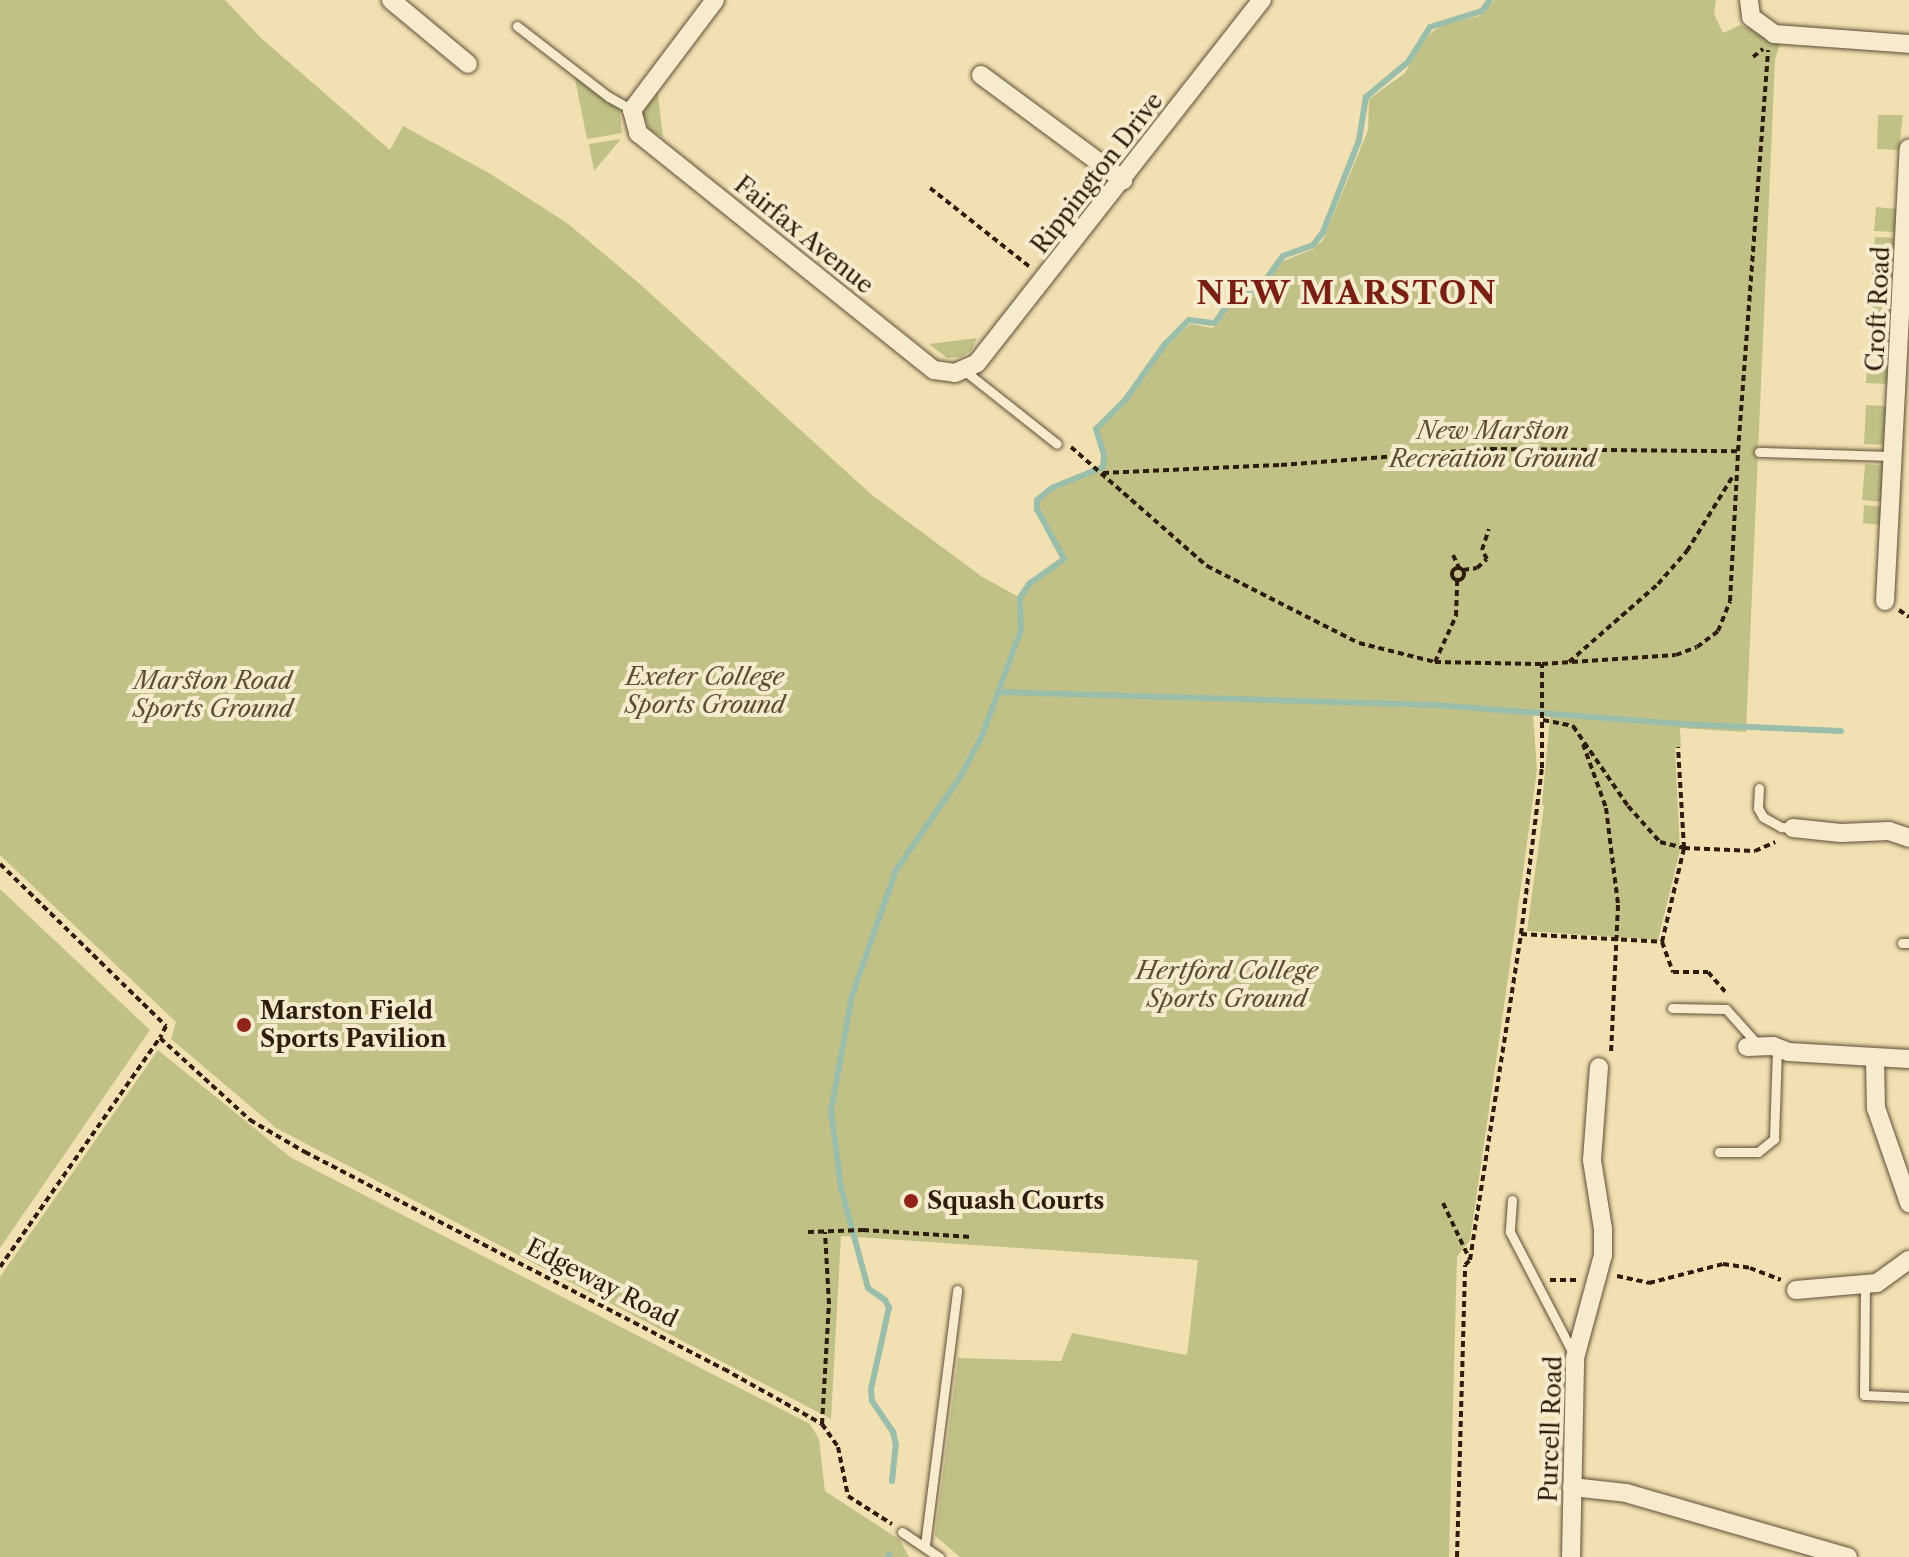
<!DOCTYPE html>
<style>
body{margin:0}
#map{position:relative;width:1909px;height:1557px;overflow:hidden;background:#f1e1b2;font-family:"Libre Caslon Text",serif}
div>[style]{position:absolute}
[style*='--x']{left:calc(var(--x)*1px);top:calc(var(--y)*1px);width:calc(var(--w)*1px);rotate:calc(var(--a)*1deg)}
.green>*{inset:0;background:#c1c187}
.stream>*{height:6px;margin:-3px;padding:0 3px;transform-origin:3px;border-radius:3px;background:#9bbeaa}
.path>*{height:4px;margin-top:-2px;transform-origin:0;background:repeating-linear-gradient(90deg,#2f1c0d 0 6px,transparent 0 10px)}
.path>.ring{margin:-2px;padding:0;box-sizing:content-box;background:none;border:4px solid #2f1c0d;border-radius:50%}
.roads{filter:drop-shadow(0 0 2px #604d36) drop-shadow(0 0 2px #604d36)}
.service>*{height:9px;margin:-4.5px;padding:0 4.5px;transform-origin:4.5px;border-radius:4.5px;background:#f6eccd}
.minor>*{height:18px;margin:-9px;padding:0 9px;transform-origin:9px;border-radius:9px;background:#f6eccd}
.dots>*{width:22px;height:22px;translate:-50% -50%;box-sizing:border-box;border:4px solid #f6eccd;border-radius:50%}
span{translate:-50% -50%;white-space:nowrap;text-align:center;line-height:1.15;-webkit-text-stroke:8px #f6eccd;paint-order:stroke}
.street-label{font-size:24px;color:#2f1c0d}
.park-label{font-size:24px;color:#5b4e32;font-style:italic}
.poi-label{font-size:24px;color:#2f1c0d;font-weight:700}
.left{translate:0 -50%;text-align:left}
.district-label{font-size:32px;color:#7a1f14;font-weight:700;letter-spacing:2px}
</style>
<div id="map">
<div class="green">
<i style="clip-path:polygon(0 0,225px 0,261px 38px,390px 150px,403px 126px,489px 173px,567px 223px,640px 284px,872px 495px,981px 576px,1020px 598px,1029px 584px,1064px 559px,1037px 509px,1037px 500px,1052px 488px,1103px 467px,1104px 455px,1096px 429px,1118px 411px,1165px 344px,1191px 324px,1212px 328px,1218px 325px,1229px 303px,1256px 296px,1281px 262px,1313px 249px,1323px 240px,1368px 130px,1369px 99px,1405px 73px,1423px 41px,1432px 32px,1442px 25px,1479px 16px,1495px 0,1716px 0,1714px 14px,1723px 33px,1740px 25px,1781px 41px,1775px 60px,1746px 732px,1680px 728px,1681px 747px,1675px 748px,1680px 850px,1658px 940px,1527px 931px,1544px 806px,1542px 804px,1550px 717px,1533px 715px,1537px 770px,1513px 944px,1470px 1240px,1457px 1257px,1449px 1557px,960px 1557px,935px 1536px,958px 1358px,1061px 1361px,1072px 1333px,1187px 1355px,1198px 1260px,841px 1236px,831px 1419px,276px 1128px,171px 1039px,176px 1022px,0 855px)"></i>
<i style="clip-path:polygon(574px 74px,619px 105px,622px 133px,587px 139px)"></i>
<i style="clip-path:polygon(657px 87px,663px 137px,650px 130px,643px 115px,645px 102px)"></i>
<i style="clip-path:polygon(1878px 115px,1903px 115px,1899px 150px,1877px 149px)"></i>
<i style="clip-path:polygon(621px 139px,594px 171px,589px 144px)"></i>
<i style="clip-path:polygon(1876px 207px,1896px 209px,1895px 232px,1874px 231px)"></i>
<i style="clip-path:polygon(1875px 237px,1898px 238px,1895px 277px,1872px 275px)"></i>
<i style="clip-path:polygon(1869px 299px,1891px 299px,1891px 320px,1869px 320px)"></i>
<i style="clip-path:polygon(1869px 325px,1892px 325px,1891px 346px,1868px 345px)"></i>
<i style="clip-path:polygon(977px 338px,972px 350px,961px 357px,947px 358px,929px 344px)"></i>
<i style="clip-path:polygon(1867px 364px,1890px 365px,1889px 384px,1866px 383px)"></i>
<i style="clip-path:polygon(1866px 405px,1886px 406px,1884px 445px,1864px 444px)"></i>
<i style="clip-path:polygon(1865px 464px,1887px 466px,1884px 502px,1862px 500px)"></i>
<i style="clip-path:polygon(1864px 505px,1883px 507px,1881px 525px,1863px 523px)"></i>
<i style="clip-path:polygon(0 889px,150px 1030px,0 1248px)"></i>
<i style="clip-path:polygon(158px 1050px,290px 1157px,810px 1424px,819px 1439px,825px 1491px,900px 1540px,909px 1557px,0 1557px,0 1277px)"></i>
</div>
<div class="stream">
<i style="--x:1000;--y:692;--w:435;--a:1.7"></i>
<i style="--x:1435;--y:705;--w:246;--a:4.4"></i>
<i style="--x:1680;--y:724;--w:161;--a:2.5"></i>
<i style="--x:892;--y:1481;--w:36;--a:-84"></i>
<i style="--x:896;--y:1445;--w:13;--a:-103"></i>
<i style="--x:893;--y:1432;--w:37;--a:-124"></i>
<i style="--x:872;--y:1401;--w:12;--a:-95"></i>
<i style="--x:871;--y:1389;--w:83;--a:-77.5"></i>
<i style="--x:889;--y:1308;--w:9;--a:-117"></i>
<i style="--x:885;--y:1300;--w:21;--a:-145"></i>
<i style="--x:868;--y:1288;--w:104;--a:-105.1"></i>
<i style="--x:841;--y:1188;--w:78;--a:-97.4"></i>
<i style="--x:831;--y:1111;--w:117;--a:-79.7"></i>
<i style="--x:852;--y:996;--w:133;--a:-70.8"></i>
<i style="--x:896;--y:870;--w:111;--a:-55.3"></i>
<i style="--x:959;--y:779;--w:49;--a:-61.9"></i>
<i style="--x:982;--y:736;--w:113;--a:-69.8"></i>
<i style="--x:1021;--y:630;--w:32;--a:-92"></i>
<i style="--x:1020;--y:598;--w:17;--a:-57"></i>
<i style="--x:1029;--y:584;--w:43;--a:-35.5"></i>
<i style="--x:1064;--y:559;--w:57;--a:-118.4"></i>
<i style="--x:1037;--y:509;--w:9;--a:-90"></i>
<i style="--x:1037;--y:500;--w:19;--a:-39"></i>
<i style="--x:1052;--y:488;--w:55;--a:-22.4"></i>
<i style="--x:1103;--y:467;--w:12;--a:-85"></i>
<i style="--x:1104;--y:455;--w:27;--a:-107"></i>
<i style="--x:1096;--y:429;--w:42;--a:-45"></i>
<i style="--x:1126;--y:399;--w:67;--a:-54.7"></i>
<i style="--x:1165;--y:344;--w:34;--a:-45"></i>
<i style="--x:1189;--y:320;--w:26;--a:7"></i>
<i style="--x:1215;--y:323;--w:32;--a:-56"></i>
<i style="--x:1233;--y:296;--w:24;--a:-9"></i>
<i style="--x:1257;--y:292;--w:44;--a:-54.2"></i>
<i style="--x:1283;--y:256;--w:32;--a:-20"></i>
<i style="--x:1313;--y:245;--w:16;--a:-52"></i>
<i style="--x:1323;--y:232;--w:99;--a:-68.6"></i>
<i style="--x:1359;--y:140;--w:44;--a:-80.8"></i>
<i style="--x:1366;--y:97;--w:55;--a:-39.8"></i>
<i style="--x:1408;--y:62;--w:41;--a:-57.8"></i>
<i style="--x:1430;--y:27;--w:54;--a:-17.1"></i>
<i style="--x:1482;--y:11;--w:14;--a:-54"></i>
<i style="--x:889;--y:1554;--w:3;--a:90"></i>
</div>
<div class="path">
<i style="--x:1753;--y:57;--w:13;--a:-39"></i>
<i style="--x:930;--y:188;--w:127;--a:38.3"></i>
<i style="--x:1071;--y:447;--w:181;--a:41.2"></i>
<i style="--x:1207;--y:566;--w:170;--a:26.9"></i>
<i style="--x:1359;--y:643;--w:78;--a:14"></i>
<i style="--x:1435;--y:662;--w:107;--a:1.1"></i>
<i style="--x:1542;--y:664;--w:134;--a:-3.8"></i>
<i style="--x:1676;--y:655;--w:22;--a:-21"></i>
<i style="--x:1697;--y:647;--w:26;--a:-37"></i>
<i style="--x:1718;--y:631;--w:32;--a:-68"></i>
<i style="--x:1730;--y:601;--w:149;--a:-86.9"></i>
<i style="--x:1103;--y:473;--w:178;--a:-2.6"></i>
<i style="--x:1281;--y:465;--w:211;--a:-4.4"></i>
<i style="--x:1491;--y:449;--w:247;--a:0.5"></i>
<i style="--x:1738;--y:451;--w:402;--a:-85.7"></i>
<i style="--x:1453;--y:555;--w:14;--a:65"></i>
<i class="ring" style="left:1452px;top:568px;width:8px;height:8px"></i>
<i style="--x:1463;--y:570;--w:14;--a:-8"></i>
<i style="--x:1477;--y:568;--w:13;--a:-42"></i>
<i style="--x:1487;--y:559;--w:10;--a:-119"></i>
<i style="--x:1482;--y:550;--w:22;--a:-72"></i>
<i style="--x:1899;--y:610;--w:12;--a:35"></i>
<i style="--x:1435;--y:662;--w:51;--a:-65.5"></i>
<i style="--x:1456;--y:616;--w:36;--a:-88"></i>
<i style="--x:1569;--y:662;--w:118;--a:-41.2"></i>
<i style="--x:1658;--y:584;--w:44;--a:-48.7"></i>
<i style="--x:1687;--y:551;--w:88;--a:-58.5"></i>
<i style="--x:1543;--y:720;--w:31;--a:11"></i>
<i style="--x:1573;--y:726;--w:97;--a:55.5"></i>
<i style="--x:1628;--y:806;--w:48;--a:48.4"></i>
<i style="--x:1660;--y:842;--w:25;--a:14"></i>
<i style="--x:1684;--y:848;--w:71;--a:2.4"></i>
<i style="--x:1755;--y:851;--w:22;--a:-24"></i>
<i style="--x:1583;--y:744;--w:68;--a:70.2"></i>
<i style="--x:1606;--y:808;--w:98;--a:82.9"></i>
<i style="--x:1618;--y:905;--w:149;--a:92.7"></i>
<i style="--x:0;--y:864;--w:232;--a:44.3"></i>
<i style="--x:166;--y:1026;--w:13;--a:117"></i>
<i style="--x:160;--y:1038;--w:122;--a:42.3"></i>
<i style="--x:250;--y:1120;--w:64;--a:30.2"></i>
<i style="--x:305;--y:1152;--w:472;--a:27.4"></i>
<i style="--x:724;--y:1369;--w:112;--a:29.3"></i>
<i style="--x:822;--y:1424;--w:28;--a:55"></i>
<i style="--x:838;--y:1447;--w:50;--a:78.5"></i>
<i style="--x:848;--y:1496;--w:52;--a:32.5"></i>
<i style="--x:1521;--y:934;--w:141;--a:3.2"></i>
<i style="--x:1662;--y:942;--w:97;--a:-76.8"></i>
<i style="--x:1684;--y:848;--w:101;--a:-93.4"></i>
<i style="--x:1662;--y:942;--w:32;--a:70"></i>
<i style="--x:1673;--y:972;--w:35;--a:0"></i>
<i style="--x:1708;--y:972;--w:28;--a:49"></i>
<i style="--x:1443;--y:1203;--w:61;--a:64.7"></i>
<i style="--x:808;--y:1232;--w:55;--a:-2.1"></i>
<i style="--x:863;--y:1230;--w:109;--a:3.7"></i>
<i style="--x:0;--y:1267;--w:279;--a:-55.1"></i>
<i style="--x:1617;--y:1276;--w:33;--a:12"></i>
<i style="--x:1649;--y:1283;--w:76;--a:-14.4"></i>
<i style="--x:1723;--y:1264;--w:27;--a:8"></i>
<i style="--x:1750;--y:1268;--w:33;--a:21"></i>
<i style="--x:1550;--y:1280;--w:27;--a:0"></i>
<i style="--x:822;--y:1424;--w:120;--a:-86.7"></i>
<i style="--x:829;--y:1304;--w:72;--a:-93.2"></i>
<i style="--x:1457;--y:1557;--w:292;--a:-88.4"></i>
<i style="--x:1465;--y:1265;--w:7;--a:-45"></i>
<i style="--x:1470;--y:1260;--w:330;--a:-81.1"></i>
<i style="--x:1521;--y:934;--w:167;--a:-82.8"></i>
<i style="--x:1542;--y:768;--w:104;--a:-90"></i>
</div>
<div class="roads">
<div class="service">
<i style="--x:517;--y:26;--w:116;--a:37.7"></i>
<i style="--x:609;--y:97;--w:26;--a:29"></i>
<i style="--x:965;--y:371;--w:117;--a:38.4"></i>
<i style="--x:1759;--y:452;--w:135;--a:1.7"></i>
<i style="--x:1759;--y:788;--w:20;--a:93"></i>
<i style="--x:1758;--y:808;--w:10;--a:61"></i>
<i style="--x:1763;--y:817;--w:21;--a:29"></i>
<i style="--x:1781;--y:827;--w:12;--a:5"></i>
<i style="--x:1902;--y:943;--w:7;--a:0"></i>
<i style="--x:1672;--y:1008;--w:54;--a:1.1"></i>
<i style="--x:1726;--y:1009;--w:51;--a:48.2"></i>
<i style="--x:1719;--y:1152;--w:39;--a:0"></i>
<i style="--x:1758;--y:1152;--w:21;--a:-39"></i>
<i style="--x:1774;--y:1139;--w:92;--a:-88.1"></i>
<i style="--x:1512;--y:1200;--w:32;--a:94"></i>
<i style="--x:1510;--y:1232;--w:141;--a:62.5"></i>
<i style="--x:1865;--y:1285;--w:110;--a:90.5"></i>
<i style="--x:1864;--y:1395;--w:45;--a:2.5"></i>
<i style="--x:902;--y:1532;--w:45;--a:34"></i>
<i style="--x:925;--y:1545;--w:257;--a:-82.8"></i>
</div>
<div class="minor">
<i style="--x:391;--y:0;--w:100;--a:39.7"></i>
<i style="--x:715;--y:0;--w:138;--a:127"></i>
<i style="--x:632;--y:110;--w:24;--a:75"></i>
<i style="--x:638;--y:133;--w:379;--a:38.7"></i>
<i style="--x:934;--y:370;--w:21;--a:8"></i>
<i style="--x:955;--y:373;--w:24;--a:-24"></i>
<i style="--x:977;--y:363;--w:462;--a:-51.9"></i>
<i style="--x:1749;--y:0;--w:17;--a:83"></i>
<i style="--x:1751;--y:17;--w:29;--a:36"></i>
<i style="--x:1774;--y:34;--w:135;--a:4.2"></i>
<i style="--x:981;--y:75;--w:177;--a:36.5"></i>
<i style="--x:1885;--y:601;--w:453;--a:-87"></i>
<i style="--x:1793;--y:828;--w:48;--a:5.9"></i>
<i style="--x:1841;--y:833;--w:48;--a:-2.4"></i>
<i style="--x:1889;--y:831;--w:21;--a:19"></i>
<i style="--x:1747;--y:1047;--w:26;--a:-2"></i>
<i style="--x:1773;--y:1046;--w:17;--a:21"></i>
<i style="--x:1789;--y:1052;--w:120;--a:3.3"></i>
<i style="--x:1875;--y:1058;--w:50;--a:88.9"></i>
<i style="--x:1876;--y:1108;--w:101;--a:70.8"></i>
<i style="--x:1796;--y:1290;--w:81;--a:-4.9"></i>
<i style="--x:1877;--y:1283;--w:39;--a:-36"></i>
<i style="--x:1572;--y:1487;--w:54;--a:6.3"></i>
<i style="--x:1626;--y:1493;--w:231;--a:16.1"></i>
<i style="--x:1571;--y:1557;--w:199;--a:-88.8"></i>
<i style="--x:1575;--y:1358;--w:107;--a:-74.8"></i>
<i style="--x:1603;--y:1255;--w:26;--a:-90"></i>
<i style="--x:1603;--y:1229;--w:70;--a:-99.1"></i>
<i style="--x:1592;--y:1160;--w:93;--a:-85.7"></i>
</div>
</div>
<div class="dots">
<i style="left:244px;top:1025px;background:#8f2418"></i>
<i style="left:911px;top:1201px;background:#8f2418"></i>
</div>
<div class="street-label">
<span style="left:1097px;top:173px;rotate:-52deg">Rippington Drive</span>
<span style="left:804px;top:235px;rotate:39deg">Fairfax Avenue</span>
<span style="left:1878px;top:309px;rotate:-87deg">Croft Road</span>
<span style="left:602px;top:1283px;rotate:27deg">Edgeway Road</span>
<span style="left:1551px;top:1429px;rotate:-88deg">Purcell Road</span>
</div>
<div class="park-label">
<span style="left:1493px;top:445px">New Marston<br>Recreation Ground</span>
<span style="left:705px;top:691px">Exeter College<br>Sports Ground</span>
<span style="left:213px;top:695px">Marston Road<br>Sports Ground</span>
<span style="left:1227px;top:985px">Hertford College<br>Sports Ground</span>
</div>
<div class="poi-label">
<span class="left" style="left:260px;top:1025px">Marston Field<br>Sports Pavilion</span>
<span class="left" style="left:927px;top:1201px">Squash Courts</span>
</div>
<div class="district-label">
<span style="left:1347px;top:293px">NEW MARSTON</span>
</div>
</div>
